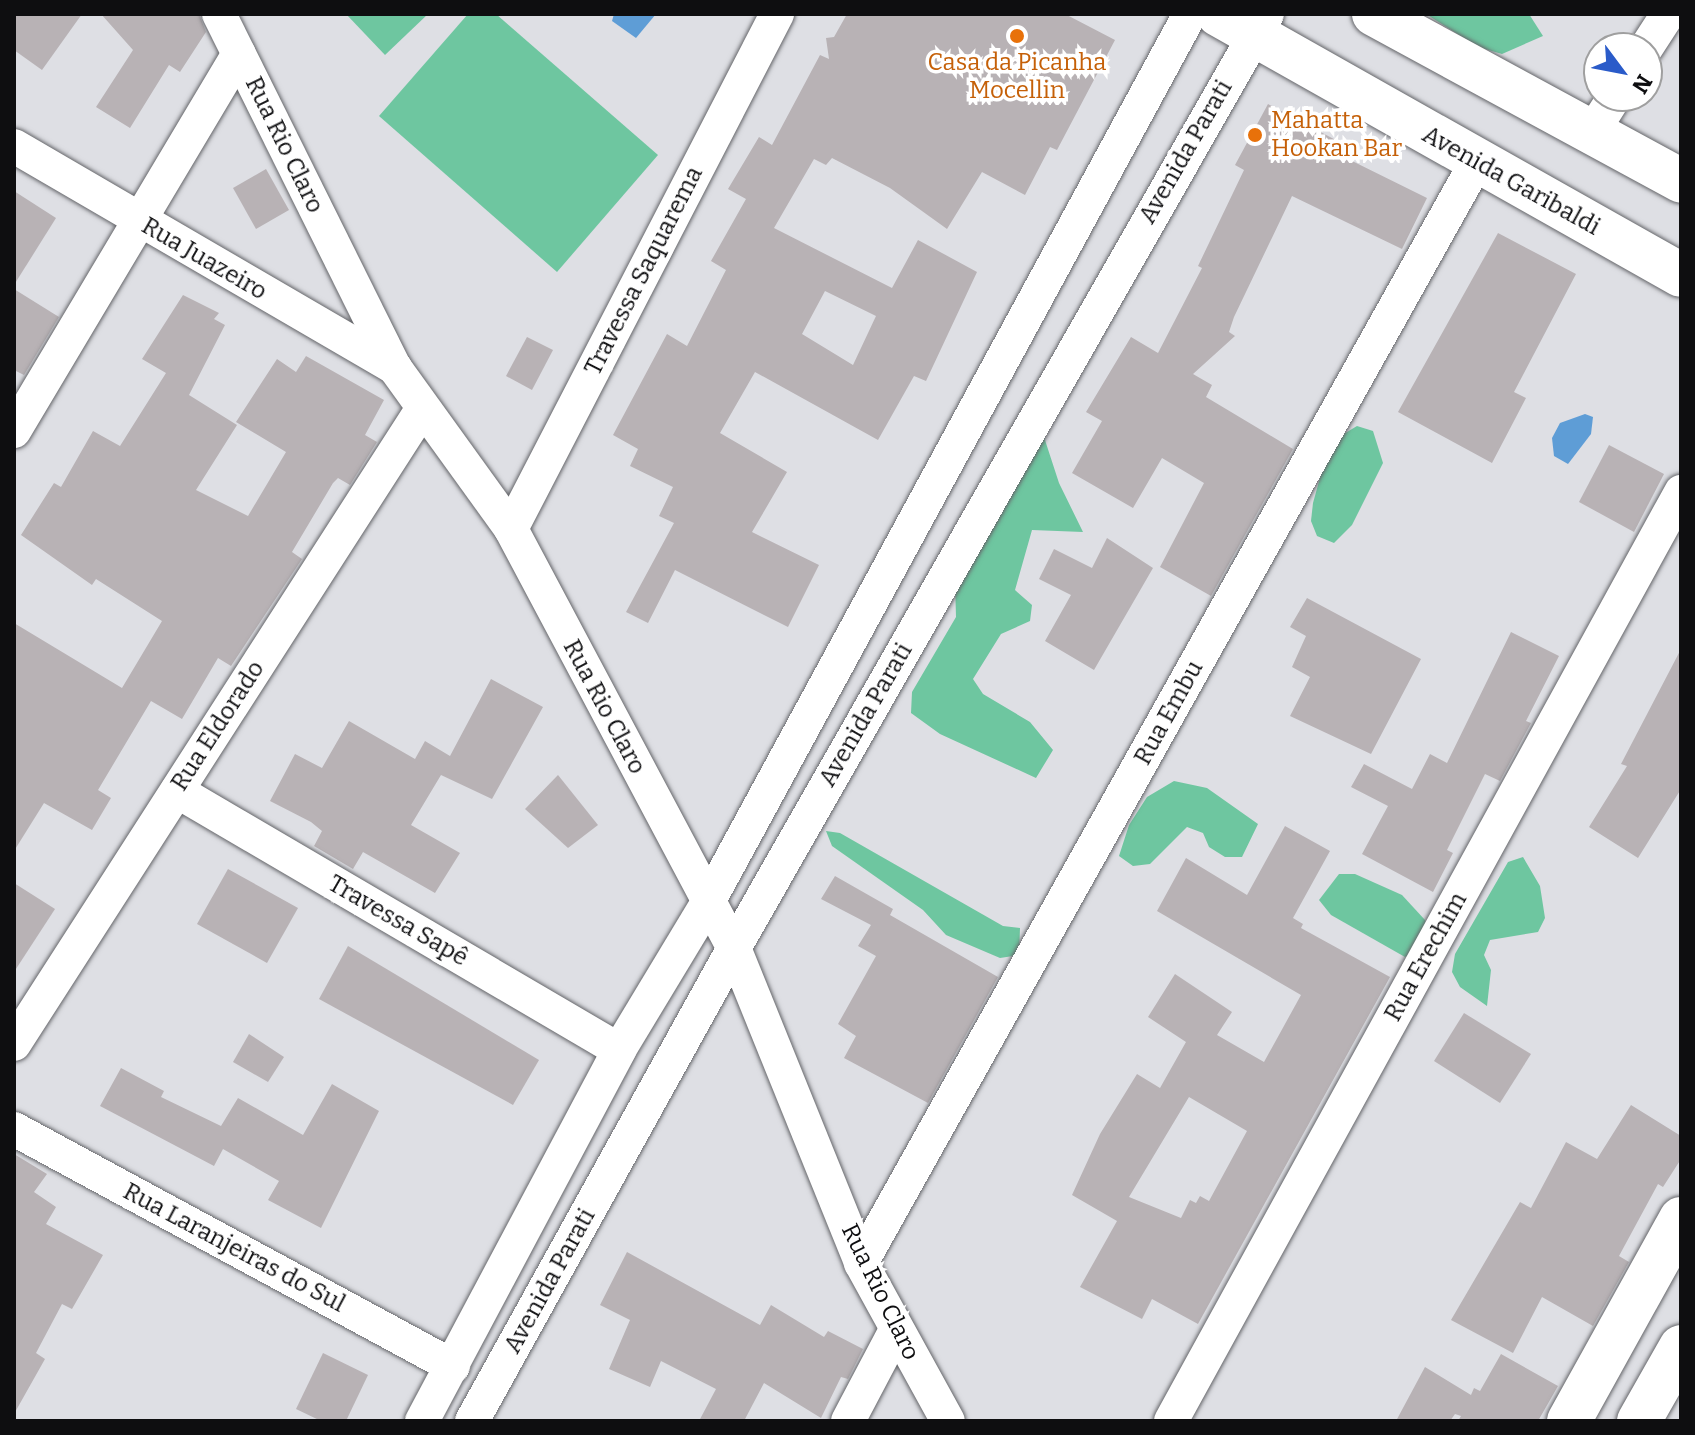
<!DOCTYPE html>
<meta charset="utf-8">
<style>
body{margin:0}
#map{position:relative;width:1695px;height:1435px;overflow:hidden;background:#dedfe4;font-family:Bitter,serif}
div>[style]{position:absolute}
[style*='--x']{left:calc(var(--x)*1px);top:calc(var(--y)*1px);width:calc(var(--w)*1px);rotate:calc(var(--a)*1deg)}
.green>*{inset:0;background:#6ec6a0}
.water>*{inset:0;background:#5e9dd6}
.building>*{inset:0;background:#b8b2b5}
.roads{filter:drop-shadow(0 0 2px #646569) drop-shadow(0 0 2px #646569)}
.street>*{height:34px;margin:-17px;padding:0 17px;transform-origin:17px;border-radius:17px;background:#fff}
.secondary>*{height:44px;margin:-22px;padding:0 22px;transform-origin:22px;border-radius:22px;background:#fff}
.dots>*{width:22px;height:22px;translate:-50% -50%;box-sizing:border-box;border:4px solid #fff;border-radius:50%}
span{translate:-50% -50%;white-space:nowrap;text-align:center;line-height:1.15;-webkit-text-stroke:7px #fff;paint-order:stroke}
.food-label{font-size:24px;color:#c56008}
.left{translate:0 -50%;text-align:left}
.street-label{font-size:24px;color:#0e0e10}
.frame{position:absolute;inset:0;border:16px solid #0e0e10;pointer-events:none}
.north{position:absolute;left:1583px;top:32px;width:80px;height:80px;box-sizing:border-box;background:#fff;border:2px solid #9f9f9f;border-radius:50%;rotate:122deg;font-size:22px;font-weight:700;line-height:32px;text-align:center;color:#0e0e10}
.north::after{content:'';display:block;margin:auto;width:28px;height:36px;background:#2a5bc9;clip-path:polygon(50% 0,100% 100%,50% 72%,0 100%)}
</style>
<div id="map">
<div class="green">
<i style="clip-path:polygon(346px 14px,428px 14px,385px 55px)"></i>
<i style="clip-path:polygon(468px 14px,496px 14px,658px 155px,557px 272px,379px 116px)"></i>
<i style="clip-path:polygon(1426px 14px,1529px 14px,1543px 36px,1502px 54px,1478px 47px)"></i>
<i style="clip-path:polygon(1357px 426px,1373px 431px,1383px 463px,1352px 525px,1334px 543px,1317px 536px,1311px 521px,1313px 503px,1323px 467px,1342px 435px)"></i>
<i style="clip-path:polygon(1044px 437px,1059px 483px,1083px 532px,1032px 530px,1015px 590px,1032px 605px,1030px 621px,1001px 634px,973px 679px,983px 694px,1030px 722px,1053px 750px,1036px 778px,940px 734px,911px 713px,912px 692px,956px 617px,955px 583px)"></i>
<i style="clip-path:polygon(1174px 781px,1207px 788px,1258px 824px,1242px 857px,1225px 857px,1209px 847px,1203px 833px,1187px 827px,1150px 864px,1133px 866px,1119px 856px,1129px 825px,1147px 797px)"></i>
<i style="clip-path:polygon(826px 831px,840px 833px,1003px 926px,1020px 928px,1019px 955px,1000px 958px,946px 935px,923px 910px,832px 846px)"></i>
<i style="clip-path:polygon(1523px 857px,1540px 886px,1545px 918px,1538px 932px,1490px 940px,1484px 955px,1491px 970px,1487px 1006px,1460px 987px,1452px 972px,1455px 954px,1508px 862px)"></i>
<i style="clip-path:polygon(1339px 874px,1355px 874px,1402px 895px,1425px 920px,1429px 936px,1421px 950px,1405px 957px,1331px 915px,1319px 900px)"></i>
</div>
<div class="water">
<i style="clip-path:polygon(614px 14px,656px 14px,636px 38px,612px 21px)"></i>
<i style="clip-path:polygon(1585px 414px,1593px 417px,1591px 434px,1568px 464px,1554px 456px,1552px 438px,1560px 423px)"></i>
</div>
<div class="building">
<i style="clip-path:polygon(14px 14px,82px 14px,42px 70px,14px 50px)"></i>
<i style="clip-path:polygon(101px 14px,199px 14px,206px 32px,180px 72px,169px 65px,130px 128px,96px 107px,133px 50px)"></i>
<i style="clip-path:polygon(evenodd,847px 14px,1065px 14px,1115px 40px,1057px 150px,1050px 147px,1025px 195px,982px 172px,947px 229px,890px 188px,832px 158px,826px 165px,814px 159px,774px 228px,892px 288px,918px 240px,977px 272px,926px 381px,914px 376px,878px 440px,755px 372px,720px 433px,787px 472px,752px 532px,819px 565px,788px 627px,675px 570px,648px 623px,626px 612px,674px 523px,659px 516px,673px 487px,630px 466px,638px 449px,613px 435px,667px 334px,687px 346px,726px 270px,711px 261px,746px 199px,728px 189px,759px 137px,772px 145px,820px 55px,829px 59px,826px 38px,834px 37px,847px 14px,825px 291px,876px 316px,853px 365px,802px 334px,825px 291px)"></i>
<i style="clip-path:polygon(1268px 104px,1345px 145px,1340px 155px,1427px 198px,1402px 249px,1292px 196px,1234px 317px,1229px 332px,1235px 336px,1193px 374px,1212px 385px,1206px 397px,1293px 449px,1211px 596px,1160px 567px,1204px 483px,1162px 458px,1133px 508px,1072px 473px,1102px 421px,1086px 412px,1131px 337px,1158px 353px,1202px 268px,1198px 266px,1244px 170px,1235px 165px)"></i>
<i style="clip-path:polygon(266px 169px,289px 210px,256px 229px,233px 188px)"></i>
<i style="clip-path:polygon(14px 191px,56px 218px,14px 285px)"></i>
<i style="clip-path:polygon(1498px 233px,1576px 274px,1514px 392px,1526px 398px,1492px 463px,1398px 412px)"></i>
<i style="clip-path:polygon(14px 289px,59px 317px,24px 375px,14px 370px)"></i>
<i style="clip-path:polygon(183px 295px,219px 313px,214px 319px,225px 325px,189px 395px,237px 425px,196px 490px,248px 516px,286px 452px,236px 422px,277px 359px,296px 372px,306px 356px,384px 400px,365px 435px,377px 442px,350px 485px,338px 478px,333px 483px,292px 552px,302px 559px,231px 666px,218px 658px,182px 719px,151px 701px,98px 790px,111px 798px,92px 830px,44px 803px,14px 851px,14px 623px,122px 688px,162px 621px,96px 579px,92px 585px,21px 535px,54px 483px,61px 487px,93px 431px,120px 446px,166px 373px,142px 359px)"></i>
<i style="clip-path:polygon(527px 337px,553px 350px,532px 390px,506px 376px)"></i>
<i style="clip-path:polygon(1609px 445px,1664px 474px,1634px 532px,1579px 502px)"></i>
<i style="clip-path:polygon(1107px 538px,1153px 568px,1094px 670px,1045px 641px,1071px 595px,1039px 579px,1054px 549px,1092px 568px)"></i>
<i style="clip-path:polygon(1307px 598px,1421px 659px,1371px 754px,1290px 716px,1310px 677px,1292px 667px,1306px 636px,1290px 627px)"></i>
<i style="clip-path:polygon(1511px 632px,1559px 656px,1526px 721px,1531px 723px,1500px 781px,1485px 774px,1447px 850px,1453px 853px,1433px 892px,1362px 854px,1388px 806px,1351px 787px,1364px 764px,1412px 789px,1430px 754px,1447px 763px)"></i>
<i style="clip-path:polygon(1681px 649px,1681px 789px,1638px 858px,1589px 827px,1627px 766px,1621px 764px)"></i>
<i style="clip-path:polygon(491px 679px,543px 707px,492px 799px,441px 775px,411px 825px,460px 853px,435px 893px,363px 852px,353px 869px,314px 846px,322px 831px,311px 822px,270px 801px,295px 754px,322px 768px,349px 721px,415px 759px,425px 741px,450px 756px)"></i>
<i style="clip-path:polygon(558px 775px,598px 825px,568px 848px,525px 809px)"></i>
<i style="clip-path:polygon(evenodd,1285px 826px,1330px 851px,1293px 918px,1303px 924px,1301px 928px,1390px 977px,1198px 1324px,1152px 1299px,1142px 1319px,1080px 1287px,1117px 1221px,1072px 1195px,1100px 1134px,1137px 1074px,1160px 1088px,1186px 1042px,1148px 1017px,1175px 974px,1232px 1012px,1217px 1035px,1264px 1062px,1301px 995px,1157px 911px,1186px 858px,1247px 895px,1285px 826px,1189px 1097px,1247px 1131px,1209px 1201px,1200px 1196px,1196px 1203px,1190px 1200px,1181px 1218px,1129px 1197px,1189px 1097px)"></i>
<i style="clip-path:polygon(228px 869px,298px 908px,267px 963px,197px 924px)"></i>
<i style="clip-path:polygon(835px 876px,893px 909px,890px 915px,998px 977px,928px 1103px,844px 1058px,856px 1036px,838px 1024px,876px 956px,858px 946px,871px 925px,821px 899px)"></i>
<i style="clip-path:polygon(14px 883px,55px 909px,14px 972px)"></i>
<i style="clip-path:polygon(348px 946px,539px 1060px,513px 1105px,319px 999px)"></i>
<i style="clip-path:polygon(1464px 1013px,1531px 1054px,1500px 1103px,1434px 1061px)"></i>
<i style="clip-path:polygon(249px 1034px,284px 1057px,268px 1082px,233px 1062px)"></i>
<i style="clip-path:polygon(121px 1068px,164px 1091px,161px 1097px,221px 1126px,238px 1098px,303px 1135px,332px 1084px,379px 1111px,321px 1228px,268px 1200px,279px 1181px,223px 1149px,214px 1166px,100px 1106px)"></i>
<i style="clip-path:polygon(1631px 1105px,1681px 1136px,1681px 1159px,1663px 1187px,1658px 1184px,1619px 1256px,1629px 1262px,1593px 1326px,1542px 1297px,1513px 1353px,1451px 1320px,1520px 1202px,1531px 1208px,1566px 1142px,1597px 1159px)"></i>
<i style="clip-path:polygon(14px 1154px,47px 1174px,34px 1192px,56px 1207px,46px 1224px,103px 1255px,72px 1309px,62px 1304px,36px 1353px,45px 1359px,14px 1414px)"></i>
<i style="clip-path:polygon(627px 1252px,760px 1325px,771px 1305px,824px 1337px,828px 1331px,863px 1349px,848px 1379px,841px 1377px,821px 1418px,764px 1383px,744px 1421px,699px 1421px,716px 1389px,661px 1361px,650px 1387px,609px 1369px,630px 1320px,600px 1305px)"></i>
<i style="clip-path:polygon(323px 1353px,368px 1375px,346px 1421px,321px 1421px,296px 1409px)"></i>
<i style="clip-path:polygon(1501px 1354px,1558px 1386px,1538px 1421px,1458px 1421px,1461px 1416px,1455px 1414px,1450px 1421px,1396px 1421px,1425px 1367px,1471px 1395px,1474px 1388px,1480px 1391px)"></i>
</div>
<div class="roads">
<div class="street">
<i style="--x:219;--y:14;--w:395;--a:63.6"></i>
<i style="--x:395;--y:368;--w:198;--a:54.2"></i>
<i style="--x:511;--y:529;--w:475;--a:62"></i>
<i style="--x:734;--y:948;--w:340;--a:68"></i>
<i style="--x:861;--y:1263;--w:180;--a:61.2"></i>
<i style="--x:1646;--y:48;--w:40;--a:-57.1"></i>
<i style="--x:1591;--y:134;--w:45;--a:-57.7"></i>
<i style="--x:14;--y:146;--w:441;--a:30.2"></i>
<i style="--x:14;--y:431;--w:439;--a:-59.2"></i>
<i style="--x:511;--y:529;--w:580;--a:-62.68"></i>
<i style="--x:177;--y:791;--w:512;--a:30.37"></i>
<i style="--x:14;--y:1044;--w:756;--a:-57.26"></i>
<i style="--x:14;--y:1129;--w:499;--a:28.4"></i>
<i style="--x:861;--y:1263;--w:1260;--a:-60.79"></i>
<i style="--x:422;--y:1421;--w:420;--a:-62"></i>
<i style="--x:619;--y:1050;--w:170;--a:-58.9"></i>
<i style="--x:707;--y:904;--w:1013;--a:-61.51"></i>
<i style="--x:472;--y:1421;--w:541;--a:-61.02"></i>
<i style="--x:734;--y:948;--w:1075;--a:-60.29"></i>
<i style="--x:848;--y:1421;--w:101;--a:-62.2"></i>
<i style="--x:1171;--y:1421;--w:1060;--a:-61.23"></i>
</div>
<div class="secondary">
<i style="--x:1218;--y:14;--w:531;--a:29.41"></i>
<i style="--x:1374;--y:14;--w:349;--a:28.5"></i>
<i style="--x:1569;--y:1421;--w:231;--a:-61"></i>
<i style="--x:1639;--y:1421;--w:85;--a:-60.4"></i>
</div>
</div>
<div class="dots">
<i style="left:1017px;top:36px;background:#e8710a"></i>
<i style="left:1255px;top:135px;background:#e8710a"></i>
</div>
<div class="food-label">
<span style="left:1017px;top:77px">Casa da Picanha<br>Mocellin</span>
<span class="left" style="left:1271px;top:135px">Mahatta<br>Hookan Bar</span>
</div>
<div class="street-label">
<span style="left:284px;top:145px;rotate:64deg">Rua Rio Claro</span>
<span style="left:1186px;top:152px;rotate:-60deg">Avenida Parati</span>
<span style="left:1511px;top:181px;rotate:29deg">Avenida Garibaldi</span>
<span style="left:204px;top:259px;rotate:30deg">Rua Juazeiro</span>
<span style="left:644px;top:271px;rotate:-63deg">Travessa Saquarema</span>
<span style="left:604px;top:707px;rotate:62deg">Rua Rio Claro</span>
<span style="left:1169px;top:713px;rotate:-61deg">Rua Embu</span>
<span style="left:866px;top:715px;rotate:-60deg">Avenida Parati</span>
<span style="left:218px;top:726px;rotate:-57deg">Rua Eldorado</span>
<span style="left:398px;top:921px;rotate:30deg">Travessa Sapê</span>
<span style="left:1426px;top:957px;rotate:-61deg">Rua Erechim</span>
<span style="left:234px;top:1248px;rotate:28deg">Rua Laranjeiras do Sul</span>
<span style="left:550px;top:1281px;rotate:-61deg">Avenida Parati</span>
<span style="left:880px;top:1292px;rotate:64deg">Rua Rio Claro</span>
</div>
<div class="frame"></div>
<div class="north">N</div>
</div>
